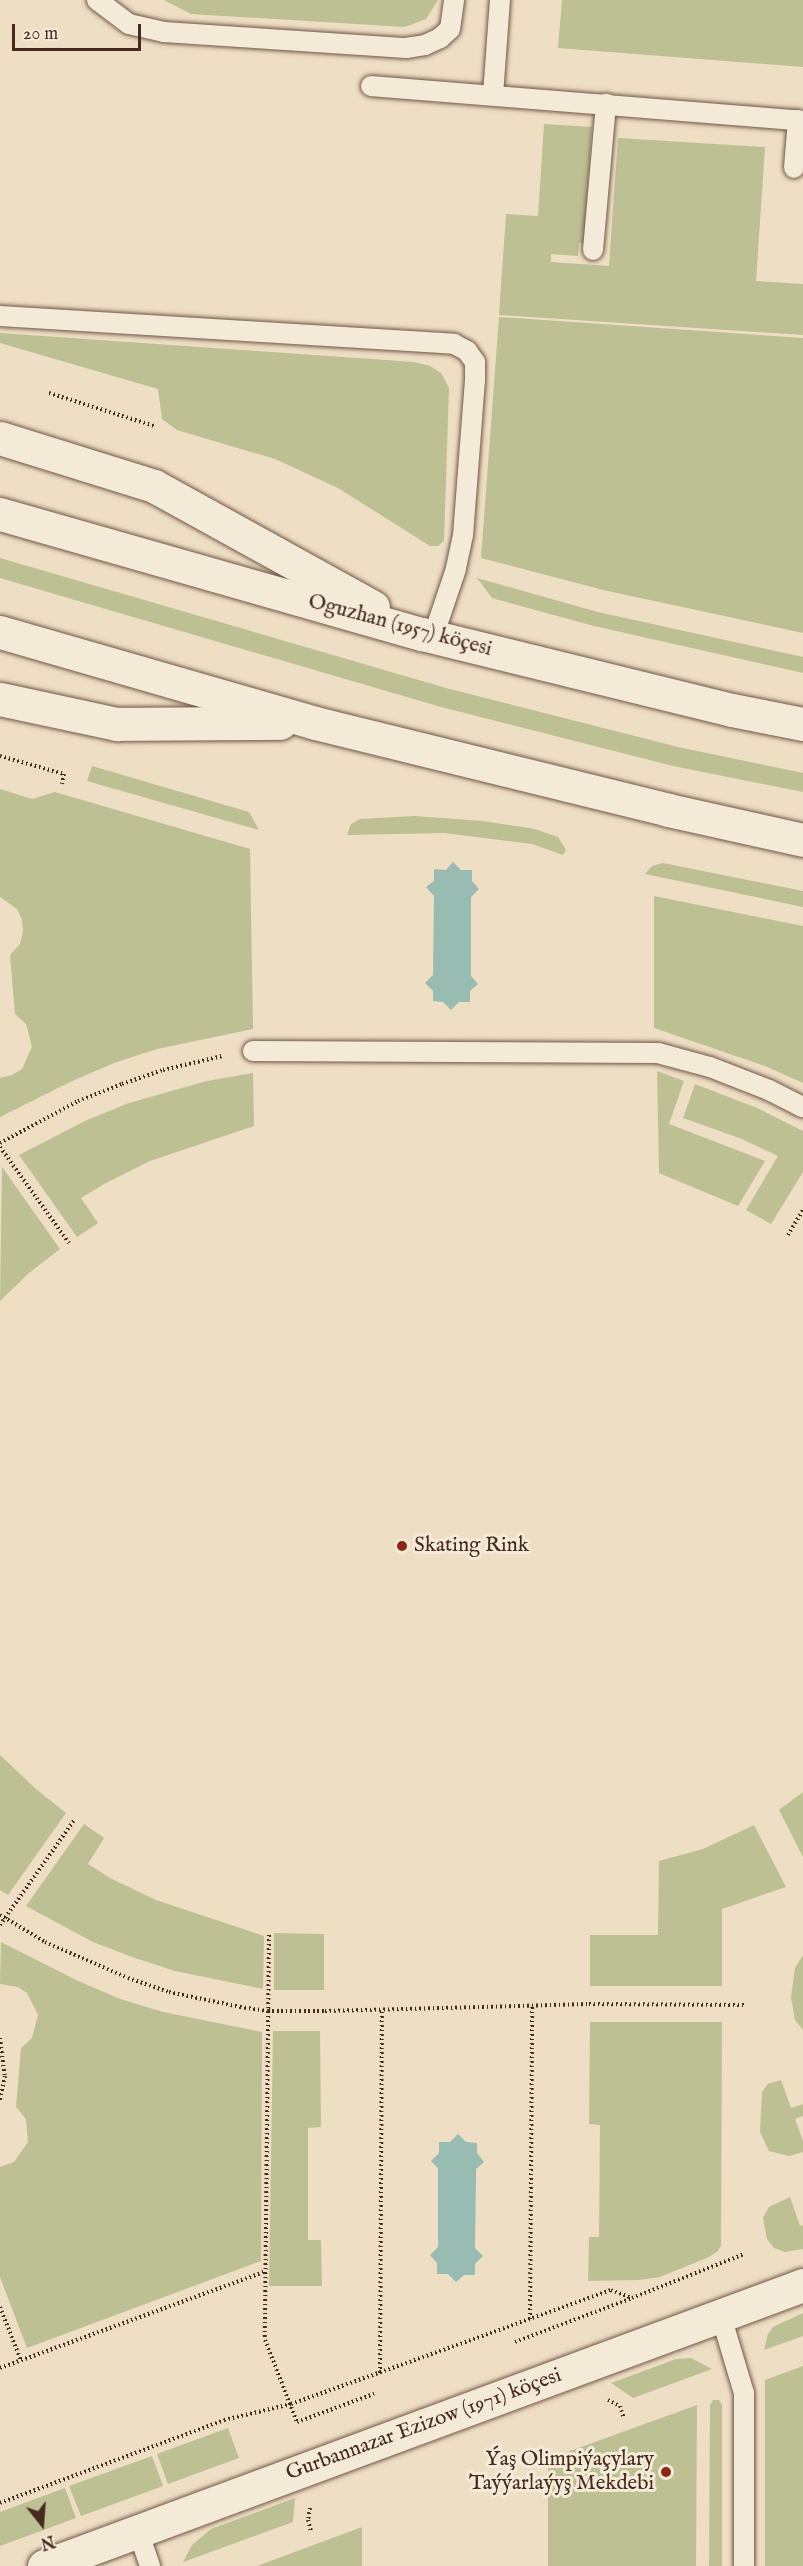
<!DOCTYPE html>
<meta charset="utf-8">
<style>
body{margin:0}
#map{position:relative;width:803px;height:2566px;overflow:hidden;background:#eedec3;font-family:"IM FELL English",serif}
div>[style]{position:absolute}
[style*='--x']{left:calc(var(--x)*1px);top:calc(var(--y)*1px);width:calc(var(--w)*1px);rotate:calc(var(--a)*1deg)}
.green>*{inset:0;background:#bcc092}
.water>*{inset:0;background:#99bcb2}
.path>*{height:4px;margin-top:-2px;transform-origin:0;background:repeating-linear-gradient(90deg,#462a1d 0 1.5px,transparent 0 4.5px)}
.roads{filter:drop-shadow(0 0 2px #705746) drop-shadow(0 0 2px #705746)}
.lane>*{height:20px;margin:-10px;padding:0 10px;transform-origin:10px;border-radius:10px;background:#f4ead8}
.secondary>*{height:33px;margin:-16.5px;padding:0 16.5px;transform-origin:16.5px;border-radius:16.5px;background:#f4ead8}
.dots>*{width:16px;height:16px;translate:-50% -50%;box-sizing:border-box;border:3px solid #f4ead8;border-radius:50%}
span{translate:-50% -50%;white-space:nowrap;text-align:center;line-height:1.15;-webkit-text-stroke:6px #f4ead8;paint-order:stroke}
.street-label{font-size:21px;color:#462a1d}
.poi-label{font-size:21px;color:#462a1d}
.left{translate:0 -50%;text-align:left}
.right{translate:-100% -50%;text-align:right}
.north{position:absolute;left:12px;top:2494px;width:60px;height:60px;-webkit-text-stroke:4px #f4ead8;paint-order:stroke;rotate:163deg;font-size:16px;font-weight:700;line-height:24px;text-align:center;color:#462a1d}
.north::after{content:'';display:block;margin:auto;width:21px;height:27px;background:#462a1d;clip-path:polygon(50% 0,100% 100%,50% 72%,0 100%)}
.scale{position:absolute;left:12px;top:24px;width:129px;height:27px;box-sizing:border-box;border:3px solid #462a1d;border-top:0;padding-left:8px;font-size:18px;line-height:21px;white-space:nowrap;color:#462a1d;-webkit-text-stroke:4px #f4ead8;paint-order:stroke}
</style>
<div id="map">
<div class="green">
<i style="clip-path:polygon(164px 0,438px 0,426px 19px,405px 27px,191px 14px)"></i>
<i style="clip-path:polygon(562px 0,803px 0,803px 67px,558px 48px)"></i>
<i style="clip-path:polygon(544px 124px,592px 127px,584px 243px,579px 243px,578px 256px,551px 254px,551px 262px,609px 266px,618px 138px,765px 147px,756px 281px,803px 284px,803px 335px,499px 315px,506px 214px,538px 216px)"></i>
<i style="clip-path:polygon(499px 317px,803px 338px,803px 633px,603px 590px,481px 558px)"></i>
<i style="clip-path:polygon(0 333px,414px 362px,430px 366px,441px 373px,449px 388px,444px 541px,438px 546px,430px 546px,338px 488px,275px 459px,177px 430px,162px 419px,158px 389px,0 343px)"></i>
<i style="clip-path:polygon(0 558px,446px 688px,678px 747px,803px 773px,803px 792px,673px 766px,441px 707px,0 578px)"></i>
<i style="clip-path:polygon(477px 578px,598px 612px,803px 657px,803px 673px,594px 626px,492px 598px)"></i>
<i style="clip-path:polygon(92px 766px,249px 812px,259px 830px,87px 781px)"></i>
<i style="clip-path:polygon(0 789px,32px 799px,55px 792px,250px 849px,253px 1029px,157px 1049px,114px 1063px,70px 1082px,0 1117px,0 1078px,12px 1075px,22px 1069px,32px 1047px,26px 1024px,15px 1014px,10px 955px,20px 944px,23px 932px,22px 920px,17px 909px,0 897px)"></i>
<i style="clip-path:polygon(414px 816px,483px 821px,535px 829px,558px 837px,566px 850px,563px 855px,532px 844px,444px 833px,347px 835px,351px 824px,360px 819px)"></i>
<i style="clip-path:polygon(663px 863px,803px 891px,803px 907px,645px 874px,652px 866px)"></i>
<i style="clip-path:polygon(654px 896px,803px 926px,803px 1083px,765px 1066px,654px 1028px)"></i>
<i style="clip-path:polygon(657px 1071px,684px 1081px,669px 1124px,765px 1161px,738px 1206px,659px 1173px)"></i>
<i style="clip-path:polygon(253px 1073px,254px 1126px,150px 1161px,104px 1184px,81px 1198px,98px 1223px,77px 1237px,19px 1155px,87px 1120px,129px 1103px,207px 1081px)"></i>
<i style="clip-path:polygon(695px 1084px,757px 1108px,803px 1131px,803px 1172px,771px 1224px,746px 1210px,778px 1156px,742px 1139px,683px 1118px)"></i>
<i style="clip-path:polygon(2px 1167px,60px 1249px,29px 1273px,0 1301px)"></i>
<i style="clip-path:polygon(0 1755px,36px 1789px,66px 1813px,8px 1895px,0 1890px)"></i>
<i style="clip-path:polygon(803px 1792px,803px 1857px,779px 1810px)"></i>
<i style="clip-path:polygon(84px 1824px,104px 1838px,88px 1864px,110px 1878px,156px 1900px,264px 1936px,263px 1989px,175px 1971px,135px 1958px,93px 1942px,26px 1906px)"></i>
<i style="clip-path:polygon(754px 1825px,786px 1887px,722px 1909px,722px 1986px,590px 1986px,590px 1935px,658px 1935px,659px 1861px,703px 1849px)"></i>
<i style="clip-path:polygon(274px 1933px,324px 1934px,324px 1990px,274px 1990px)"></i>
<i style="clip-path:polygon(1px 1942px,76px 1980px,120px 1999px,163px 2012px,262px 2032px,261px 2261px,27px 2348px,0 2277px,0 2167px,14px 2162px,28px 2142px,26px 2119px,16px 2107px,21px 2048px,32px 2038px,38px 2015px,27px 1993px,18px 1987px,0 1984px)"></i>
<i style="clip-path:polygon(803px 1955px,803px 2030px,795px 2020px,791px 1997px,795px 1968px)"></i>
<i style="clip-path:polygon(590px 2022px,722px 2022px,721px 2246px,717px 2252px,707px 2258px,660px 2277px,639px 2280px,588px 2281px,589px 2237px,599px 2237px,600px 2125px,589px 2124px)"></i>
<i style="clip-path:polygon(273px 2031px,320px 2031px,321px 2127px,308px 2128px,308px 2240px,321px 2240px,322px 2286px,269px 2286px)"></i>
<i style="clip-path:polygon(781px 2080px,791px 2108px,803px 2104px,803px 2116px,795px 2119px,803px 2141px,803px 2152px,789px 2156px,769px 2151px,760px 2132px,762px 2092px,768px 2084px)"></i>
<i style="clip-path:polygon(790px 2197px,800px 2226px,803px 2225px,803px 2249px,785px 2252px,774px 2248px,767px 2239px,763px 2218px,769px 2207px)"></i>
<i style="clip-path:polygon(803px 2313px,803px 2336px,764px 2350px,768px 2334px,773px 2327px)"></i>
<i style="clip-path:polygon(691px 2358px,712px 2369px,633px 2398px,611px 2383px,676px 2359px)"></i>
<i style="clip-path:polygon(803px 2366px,803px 2566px,765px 2566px,765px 2380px)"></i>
<i style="clip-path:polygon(713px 2400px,719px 2400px,722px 2405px,722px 2566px,709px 2566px,710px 2405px)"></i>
<i style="clip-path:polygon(697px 2405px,696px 2566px,548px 2566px,548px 2459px)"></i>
<i style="clip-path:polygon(228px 2428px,239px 2458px,168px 2484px,157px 2454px)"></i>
<i style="clip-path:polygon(152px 2456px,163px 2486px,81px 2516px,69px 2486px)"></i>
<i style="clip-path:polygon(65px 2488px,76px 2518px,0 2546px,0 2512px)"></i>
<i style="clip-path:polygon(295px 2498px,293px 2522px,183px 2562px,192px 2545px,211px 2529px)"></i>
<i style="clip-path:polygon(362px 2527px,362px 2566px,257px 2566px)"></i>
</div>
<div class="water">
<i style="clip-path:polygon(453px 862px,461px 870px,472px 870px,472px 881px,479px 889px,471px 897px,471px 976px,478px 984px,470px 991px,470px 1002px,459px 1002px,451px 1010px,443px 1002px,433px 1001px,433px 991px,425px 983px,433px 975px,434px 896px,426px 887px,434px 881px,434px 869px,446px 870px)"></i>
<i style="clip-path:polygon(458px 2134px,466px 2142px,477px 2143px,477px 2153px,484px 2162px,476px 2169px,476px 2180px,475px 2248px,483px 2256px,475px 2264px,475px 2275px,464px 2275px,456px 2282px,448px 2274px,437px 2274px,437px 2263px,430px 2255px,438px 2247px,438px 2168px,431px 2161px,439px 2153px,439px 2142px,450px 2142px)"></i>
</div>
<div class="path">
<i style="--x:49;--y:393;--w:110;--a:17.4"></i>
<i style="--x:0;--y:756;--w:66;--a:15.7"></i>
<i style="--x:64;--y:774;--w:10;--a:101"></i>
<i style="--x:0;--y:1143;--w:89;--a:-28.3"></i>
<i style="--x:78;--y:1101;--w:47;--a:-21.1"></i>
<i style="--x:122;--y:1084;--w:43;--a:-18.9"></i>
<i style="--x:163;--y:1070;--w:61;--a:-13.3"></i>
<i style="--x:0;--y:1147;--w:118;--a:54.3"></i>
<i style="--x:788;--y:1235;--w:29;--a:-59"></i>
<i style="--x:0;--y:1915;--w:52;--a:31"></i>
<i style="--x:45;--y:1942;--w:90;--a:23.4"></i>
<i style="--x:128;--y:1978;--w:43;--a:18.9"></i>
<i style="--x:169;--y:1992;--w:73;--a:11.9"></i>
<i style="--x:240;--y:2007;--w:28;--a:8"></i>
<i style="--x:268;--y:2011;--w:57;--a:0"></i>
<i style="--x:325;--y:2011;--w:264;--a:-1.5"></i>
<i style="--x:589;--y:2004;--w:156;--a:0.4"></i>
<i style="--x:0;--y:1925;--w:130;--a:-54.7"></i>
<i style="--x:269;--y:1935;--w:405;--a:90.6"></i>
<i style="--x:265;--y:2340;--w:88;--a:68.7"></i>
<i style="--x:297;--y:2422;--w:82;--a:-20"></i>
<i style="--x:0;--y:2038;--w:38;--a:83"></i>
<i style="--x:5;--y:2076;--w:25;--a:102"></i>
<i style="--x:0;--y:2307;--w:58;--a:68.7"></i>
<i style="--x:530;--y:2319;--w:313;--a:-89.6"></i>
<i style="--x:515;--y:2342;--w:125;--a:-20.6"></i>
<i style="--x:0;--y:2368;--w:283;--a:-20"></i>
<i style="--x:380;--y:2373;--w:364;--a:-89.7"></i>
<i style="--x:608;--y:2400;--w:13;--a:27"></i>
<i style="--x:620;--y:2406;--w:13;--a:72"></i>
<i style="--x:0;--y:2503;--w:239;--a:-20.3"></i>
<i style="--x:224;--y:2420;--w:69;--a:-13.4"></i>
<i style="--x:291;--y:2404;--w:340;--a:-19.6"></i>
<i style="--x:611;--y:2290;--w:22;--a:21"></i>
<i style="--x:632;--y:2298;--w:120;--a:-21.4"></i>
<i style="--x:310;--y:2508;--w:12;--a:99"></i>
<i style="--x:308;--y:2520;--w:11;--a:75"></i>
</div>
<div class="roads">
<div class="lane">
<i style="--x:97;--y:0;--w:40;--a:37"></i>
<i style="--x:129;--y:24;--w:36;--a:13"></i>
<i style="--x:164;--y:32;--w:243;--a:3.8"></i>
<i style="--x:406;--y:48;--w:19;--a:-9"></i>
<i style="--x:425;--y:45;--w:17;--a:-25"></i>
<i style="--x:440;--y:38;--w:13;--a:-42"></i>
<i style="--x:450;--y:29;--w:29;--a:-82"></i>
<i style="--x:371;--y:86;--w:428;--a:4.6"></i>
<i style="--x:798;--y:120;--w:48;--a:94.8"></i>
<i style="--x:493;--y:95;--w:95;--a:-85.8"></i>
<i style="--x:593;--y:250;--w:147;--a:-84.9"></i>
<i style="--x:0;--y:316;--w:455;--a:3.5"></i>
<i style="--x:454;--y:344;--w:15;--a:28"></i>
<i style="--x:467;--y:351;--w:14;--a:54"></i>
<i style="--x:475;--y:362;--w:18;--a:90"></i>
<i style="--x:475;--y:380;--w:155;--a:94.4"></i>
<i style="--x:463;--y:535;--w:35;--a:102"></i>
<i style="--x:456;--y:569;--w:72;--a:108.7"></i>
<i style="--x:253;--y:1051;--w:405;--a:0.3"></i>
<i style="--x:658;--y:1053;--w:54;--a:15.1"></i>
<i style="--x:710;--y:1067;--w:63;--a:21.3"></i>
<i style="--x:769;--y:1090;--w:38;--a:27"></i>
<i style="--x:721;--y:2316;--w:80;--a:73.4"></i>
<i style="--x:744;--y:2393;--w:173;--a:90"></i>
<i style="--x:138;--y:2531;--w:37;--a:71"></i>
</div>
<div class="secondary">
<i style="--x:0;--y:438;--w:161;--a:17.3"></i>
<i style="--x:154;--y:486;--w:250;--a:28.9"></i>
<i style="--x:0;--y:514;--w:439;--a:15.9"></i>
<i style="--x:422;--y:634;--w:319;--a:13.8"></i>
<i style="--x:732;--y:710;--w:72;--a:11.2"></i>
<i style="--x:0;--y:632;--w:328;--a:16.1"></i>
<i style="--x:315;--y:723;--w:364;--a:13.8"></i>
<i style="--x:668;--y:810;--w:138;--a:12.5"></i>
<i style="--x:0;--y:699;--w:120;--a:12.1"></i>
<i style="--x:117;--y:724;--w:163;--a:-0.4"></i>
<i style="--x:44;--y:2566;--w:809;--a:-20.32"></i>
</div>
</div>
<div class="dots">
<i style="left:402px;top:1546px;background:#8f2418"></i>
<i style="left:666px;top:2472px;background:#8f2418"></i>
</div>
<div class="street-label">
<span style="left:400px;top:626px;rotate:15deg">Oguzhan (1957) köçesi</span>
<span style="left:424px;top:2425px;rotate:-20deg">Gurbannazar Ezizow (1971) köçesi</span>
</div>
<div class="poi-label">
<span class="left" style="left:414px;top:1546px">Skating Rink</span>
<span class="right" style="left:654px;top:2472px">Ýaş Olimpiýaçylary<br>Taýýarlaýyş Mekdebi</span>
</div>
<div class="north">N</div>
<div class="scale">20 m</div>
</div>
